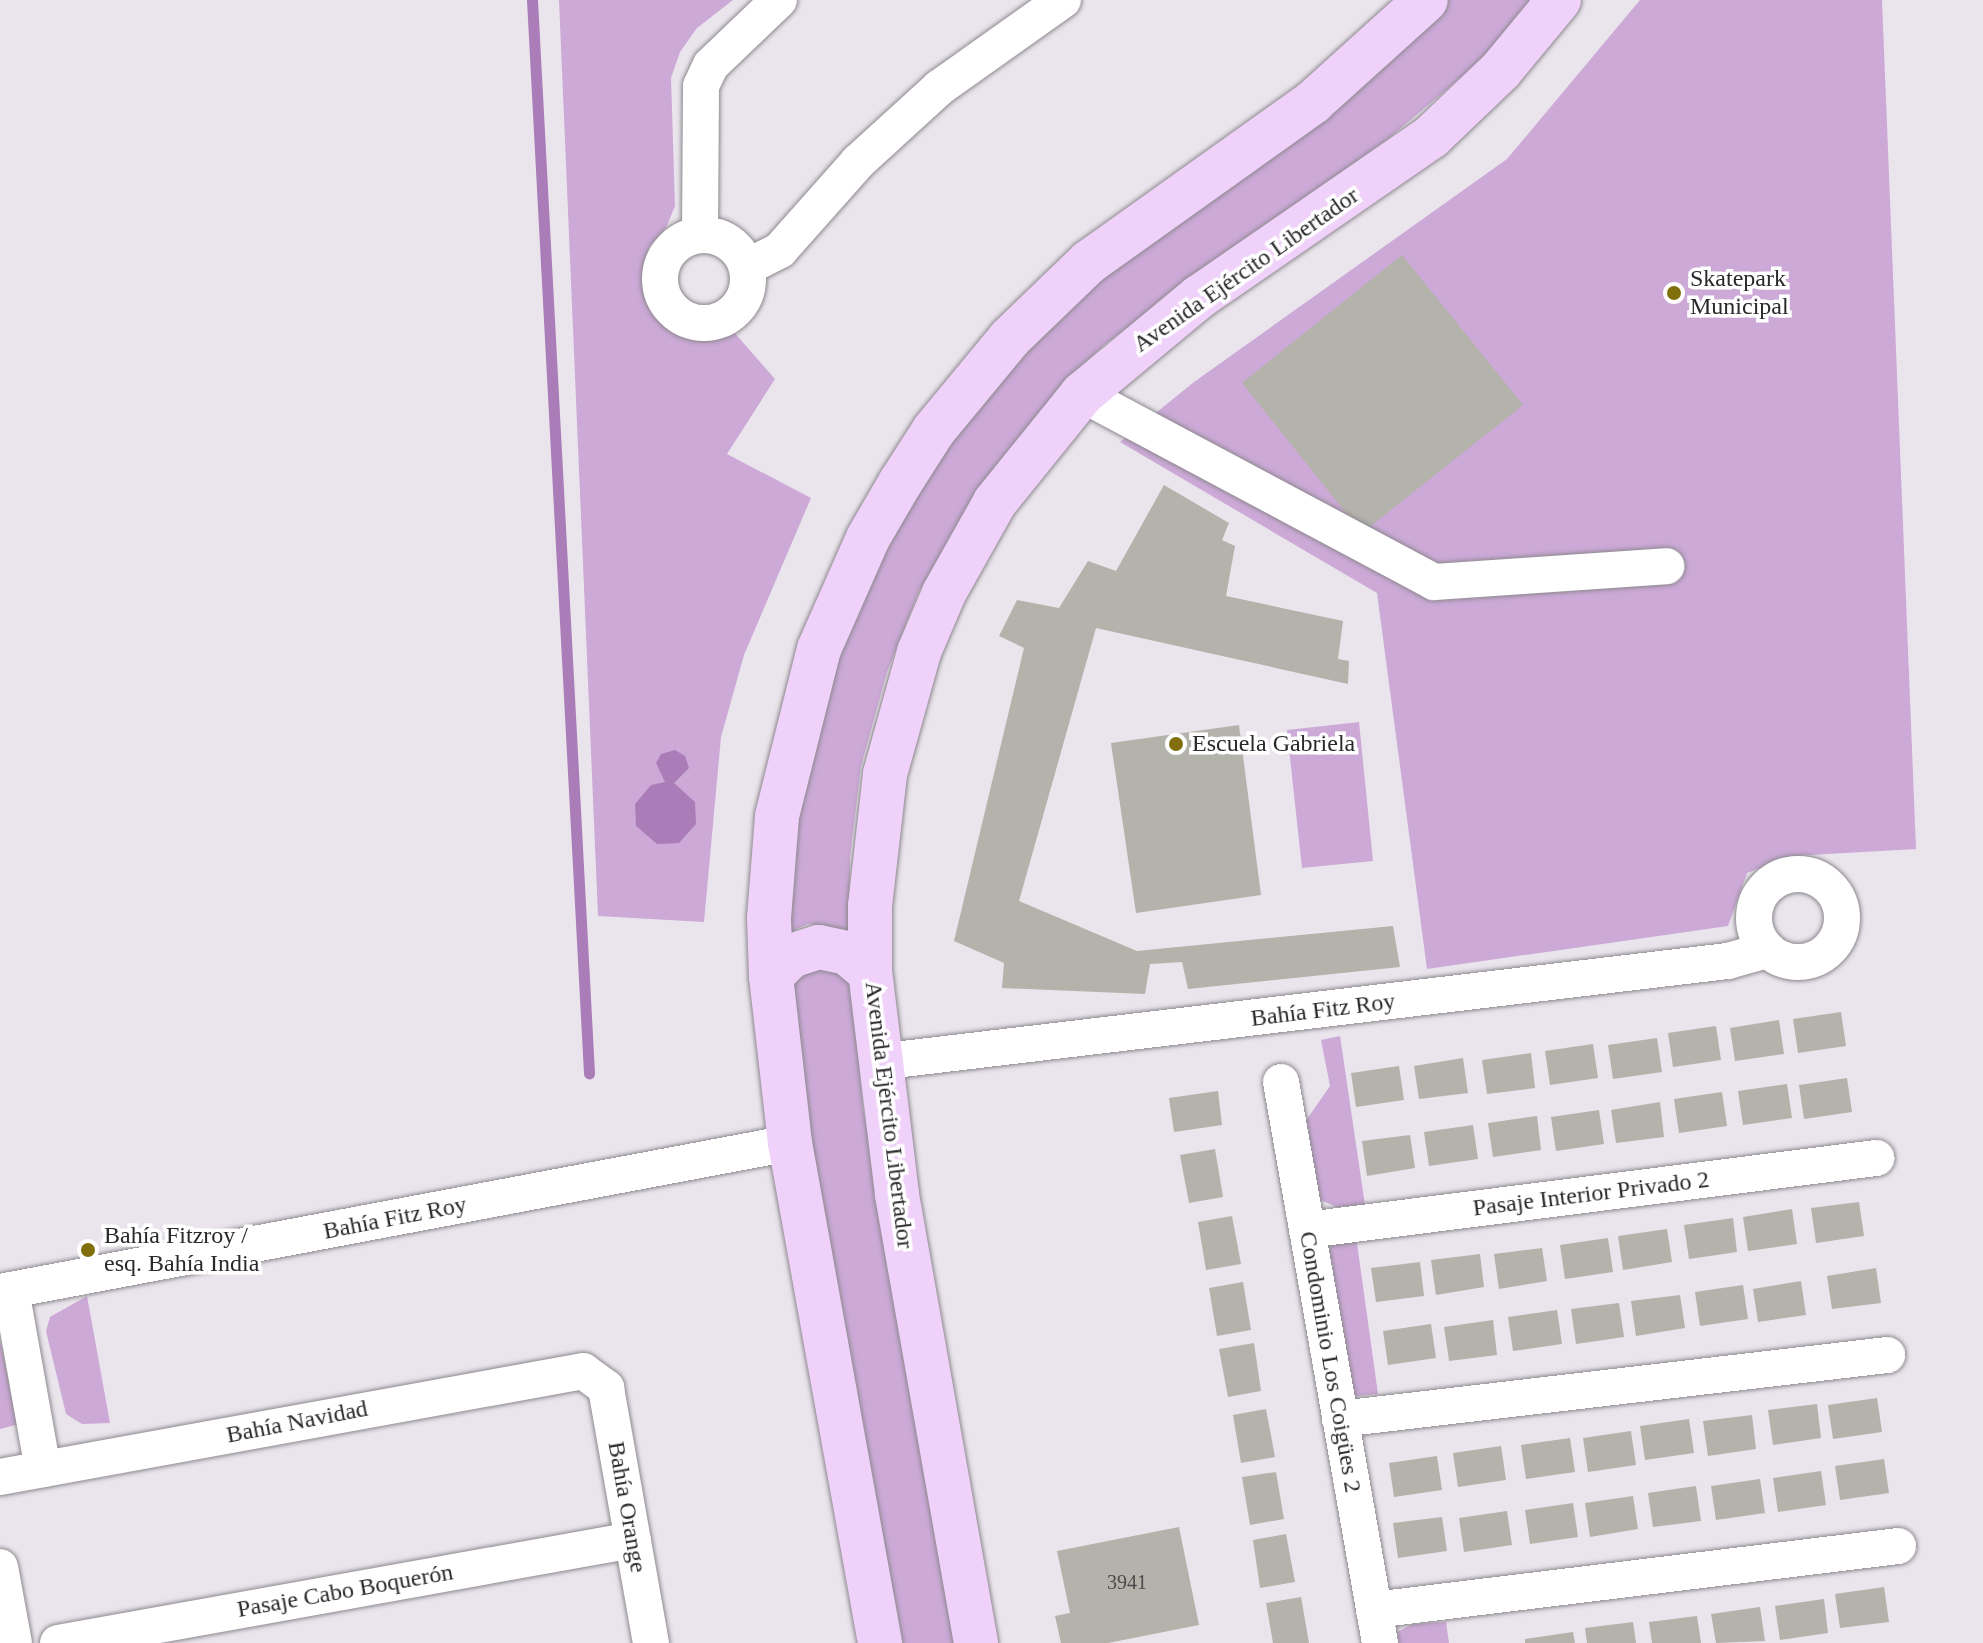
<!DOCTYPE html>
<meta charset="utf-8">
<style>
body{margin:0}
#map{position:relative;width:1983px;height:1643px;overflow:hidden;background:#eae5ec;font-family:"Times New Roman",serif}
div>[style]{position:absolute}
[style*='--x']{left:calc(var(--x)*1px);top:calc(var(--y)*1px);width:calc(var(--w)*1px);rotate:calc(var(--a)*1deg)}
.green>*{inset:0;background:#cca9d7}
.water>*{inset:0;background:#aa7cb8}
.stream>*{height:11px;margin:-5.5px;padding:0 5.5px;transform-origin:5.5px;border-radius:5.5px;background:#aa7cb8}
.building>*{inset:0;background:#b3b2ab}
.roads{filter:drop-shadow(0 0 2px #8d898f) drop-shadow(0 0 2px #8d898f)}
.minor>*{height:36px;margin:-18px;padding:0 18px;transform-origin:18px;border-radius:18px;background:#fff}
.minor>.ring{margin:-18px;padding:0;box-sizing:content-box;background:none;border:36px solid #fff;border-radius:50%}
.major>*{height:44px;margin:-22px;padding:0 22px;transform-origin:22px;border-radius:22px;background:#f0d1f9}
.dots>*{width:22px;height:22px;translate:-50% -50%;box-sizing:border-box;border:4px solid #fff;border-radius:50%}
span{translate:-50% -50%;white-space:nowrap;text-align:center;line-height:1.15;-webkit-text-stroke:7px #fff;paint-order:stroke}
.number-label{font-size:20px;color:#4c4a4a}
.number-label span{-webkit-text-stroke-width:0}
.street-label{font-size:24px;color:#2a282a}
.poi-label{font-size:24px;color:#2a282a}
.left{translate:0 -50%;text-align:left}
</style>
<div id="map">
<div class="green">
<i style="clip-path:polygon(559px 0,733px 0,697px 28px,680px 52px,671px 78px,675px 206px,666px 228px,649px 247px,645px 276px,656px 300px,676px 322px,705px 331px,733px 331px,775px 379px,727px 454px,811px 498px,744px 655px,721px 737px,704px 922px,598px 916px)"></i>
<i style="clip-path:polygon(1449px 0,1537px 0,1485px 57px,1389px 138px,1105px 344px,1071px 376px,989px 476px,919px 591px,887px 672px,861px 766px,850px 857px,849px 938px,830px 927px,808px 924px,782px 935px,783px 901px,823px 684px,903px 504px,1032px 332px)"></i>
<i style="clip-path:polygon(1640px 0,1882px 0,1916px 849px,1792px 856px,1747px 873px,1728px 926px,1427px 969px,1377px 593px,1120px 442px,1194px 382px,1507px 159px)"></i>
<i style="clip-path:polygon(1359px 722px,1373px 861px,1302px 868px,1287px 730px)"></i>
<i style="clip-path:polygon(788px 967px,850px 969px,863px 1108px,960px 1643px,903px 1643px,812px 1172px)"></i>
<i style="clip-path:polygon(1340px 1036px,1365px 1205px,1337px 1207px,1318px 1199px,1305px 1122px,1330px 1086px,1321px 1040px)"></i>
<i style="clip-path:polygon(1356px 1236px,1378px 1394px,1357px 1396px,1349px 1389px,1328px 1251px,1336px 1240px)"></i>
<i style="clip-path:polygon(87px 1296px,110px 1423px,82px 1424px,66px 1414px,46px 1331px,50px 1317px)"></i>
<i style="clip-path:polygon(0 1340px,19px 1424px,0 1429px)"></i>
<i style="clip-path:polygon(1446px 1622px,1449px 1643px,1399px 1643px,1397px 1632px,1413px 1624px)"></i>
</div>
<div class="water">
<i style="clip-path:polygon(675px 750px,685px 756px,689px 768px,674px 783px,695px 802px,696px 824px,679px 843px,657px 844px,636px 826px,635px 804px,651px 785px,665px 782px,656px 763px,661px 754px)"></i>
</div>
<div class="stream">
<i style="--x:532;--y:0;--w:1075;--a:86.96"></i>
</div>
<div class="building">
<i style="clip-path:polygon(1402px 255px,1523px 405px,1362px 533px,1242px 383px)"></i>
<i style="clip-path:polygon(1164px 485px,1229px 523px,1222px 540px,1235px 546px,1226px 596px,1343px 621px,1338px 659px,1349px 661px,1348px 684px,1096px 628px,1019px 901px,1137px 951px,1393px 926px,1400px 967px,1188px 989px,1182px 962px,1150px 964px,1145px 994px,1002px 988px,1004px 963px,954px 941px,1024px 648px,999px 636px,1017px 600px,1059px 608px,1088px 561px,1116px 571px)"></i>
<i style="clip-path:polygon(1239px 725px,1261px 895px,1136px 913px,1111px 743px)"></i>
<i style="clip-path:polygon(1841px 1012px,1846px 1046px,1798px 1053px,1793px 1019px)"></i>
<i style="clip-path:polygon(1779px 1020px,1784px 1054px,1735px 1061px,1730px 1028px)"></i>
<i style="clip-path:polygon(1716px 1026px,1721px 1060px,1673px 1067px,1668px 1033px)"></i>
<i style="clip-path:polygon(1657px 1038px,1662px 1072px,1613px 1079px,1608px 1045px)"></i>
<i style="clip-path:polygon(1593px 1044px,1598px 1078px,1550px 1085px,1545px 1051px)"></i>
<i style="clip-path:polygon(1531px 1053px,1535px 1088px,1487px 1094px,1482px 1060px)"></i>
<i style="clip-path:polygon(1463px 1058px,1468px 1093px,1419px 1099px,1414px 1066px)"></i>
<i style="clip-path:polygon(1399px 1066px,1404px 1100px,1356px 1107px,1351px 1073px)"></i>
<i style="clip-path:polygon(1847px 1078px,1852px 1112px,1804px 1119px,1799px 1085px)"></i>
<i style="clip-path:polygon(1787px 1084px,1792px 1118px,1743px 1125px,1738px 1091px)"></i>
<i style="clip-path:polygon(1218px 1091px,1222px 1125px,1174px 1132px,1169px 1098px)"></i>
<i style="clip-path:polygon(1722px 1092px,1727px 1126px,1679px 1133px,1674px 1099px)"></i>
<i style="clip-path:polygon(1660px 1102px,1664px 1137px,1616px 1143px,1611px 1110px)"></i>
<i style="clip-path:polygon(1599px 1110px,1604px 1144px,1556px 1151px,1551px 1117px)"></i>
<i style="clip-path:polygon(1537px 1116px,1541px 1150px,1493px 1157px,1488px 1123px)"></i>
<i style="clip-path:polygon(1473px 1125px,1478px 1159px,1429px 1166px,1424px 1132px)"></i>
<i style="clip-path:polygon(1410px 1135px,1415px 1168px,1367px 1176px,1362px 1141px)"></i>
<i style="clip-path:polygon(1215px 1149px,1223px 1197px,1189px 1203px,1180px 1155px)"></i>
<i style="clip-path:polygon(1859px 1202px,1864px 1236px,1816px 1243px,1811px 1208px)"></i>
<i style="clip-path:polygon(1792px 1209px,1797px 1244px,1748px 1251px,1743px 1217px)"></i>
<i style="clip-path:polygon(1232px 1216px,1241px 1264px,1206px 1270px,1198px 1222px)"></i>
<i style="clip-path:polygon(1733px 1218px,1737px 1252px,1689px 1259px,1684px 1225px)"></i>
<i style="clip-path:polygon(1667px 1229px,1672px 1262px,1623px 1270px,1618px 1236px)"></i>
<i style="clip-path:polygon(1608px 1238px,1613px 1272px,1565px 1279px,1560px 1245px)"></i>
<i style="clip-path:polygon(1542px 1248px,1547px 1281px,1499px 1289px,1494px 1254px)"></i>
<i style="clip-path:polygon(1480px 1254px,1484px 1287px,1436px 1295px,1431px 1260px)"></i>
<i style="clip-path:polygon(1420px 1262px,1424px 1296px,1376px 1302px,1371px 1268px)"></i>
<i style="clip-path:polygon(1876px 1268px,1881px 1303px,1832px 1309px,1827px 1276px)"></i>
<i style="clip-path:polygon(1801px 1281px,1806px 1315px,1758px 1322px,1753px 1289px)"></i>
<i style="clip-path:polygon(1243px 1282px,1251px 1330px,1217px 1336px,1209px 1288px)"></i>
<i style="clip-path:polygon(1743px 1285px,1748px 1319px,1700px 1326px,1695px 1292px)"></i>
<i style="clip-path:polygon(1680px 1295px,1685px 1328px,1636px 1336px,1631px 1301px)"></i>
<i style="clip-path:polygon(1619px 1303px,1624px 1337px,1576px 1344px,1571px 1309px)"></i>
<i style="clip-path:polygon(1557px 1310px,1562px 1344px,1513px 1351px,1508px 1317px)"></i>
<i style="clip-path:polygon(1493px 1320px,1497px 1355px,1449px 1361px,1444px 1327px)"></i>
<i style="clip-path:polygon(1431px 1324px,1436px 1358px,1388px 1365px,1383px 1331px)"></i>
<i style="clip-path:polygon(1254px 1343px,1261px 1391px,1228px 1397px,1219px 1349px)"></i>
<i style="clip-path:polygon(1877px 1398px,1882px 1432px,1833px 1439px,1828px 1405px)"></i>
<i style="clip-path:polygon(1817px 1404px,1821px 1438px,1773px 1445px,1768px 1410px)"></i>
<i style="clip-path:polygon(1266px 1409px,1275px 1457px,1241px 1463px,1233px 1415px)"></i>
<i style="clip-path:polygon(1752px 1415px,1756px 1449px,1708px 1456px,1703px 1421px)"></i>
<i style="clip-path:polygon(1689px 1419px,1694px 1453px,1645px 1460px,1640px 1426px)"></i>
<i style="clip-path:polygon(1631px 1431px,1636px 1465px,1588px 1472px,1583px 1438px)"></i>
<i style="clip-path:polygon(1570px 1438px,1575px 1472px,1526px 1479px,1521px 1445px)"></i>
<i style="clip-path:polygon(1501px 1446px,1506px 1480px,1458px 1487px,1453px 1453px)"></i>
<i style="clip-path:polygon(1437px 1456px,1442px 1490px,1394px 1497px,1389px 1463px)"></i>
<i style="clip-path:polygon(1884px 1459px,1889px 1493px,1840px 1500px,1835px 1466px)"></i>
<i style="clip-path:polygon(1821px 1471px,1826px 1505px,1778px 1512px,1773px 1478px)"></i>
<i style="clip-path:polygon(1276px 1472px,1284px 1519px,1250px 1525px,1242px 1477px)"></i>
<i style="clip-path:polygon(1760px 1479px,1765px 1513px,1716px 1520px,1711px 1486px)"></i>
<i style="clip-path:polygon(1696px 1486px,1701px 1521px,1653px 1527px,1648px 1493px)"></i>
<i style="clip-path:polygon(1633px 1496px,1638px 1529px,1590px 1537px,1585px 1503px)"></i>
<i style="clip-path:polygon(1573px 1503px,1578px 1537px,1530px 1544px,1525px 1510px)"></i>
<i style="clip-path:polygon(1507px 1511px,1512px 1545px,1464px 1552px,1459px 1518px)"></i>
<i style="clip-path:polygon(1442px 1517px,1447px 1551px,1398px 1558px,1393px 1523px)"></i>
<i style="clip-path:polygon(1179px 1527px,1199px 1625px,1108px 1643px,1061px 1643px,1055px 1616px,1070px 1613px,1057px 1551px)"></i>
<i style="clip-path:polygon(1286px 1534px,1295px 1582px,1260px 1588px,1253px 1540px)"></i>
<i style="clip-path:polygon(1884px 1587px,1889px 1622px,1840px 1628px,1835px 1594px)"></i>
<i style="clip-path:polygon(1301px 1597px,1309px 1643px,1273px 1643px,1266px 1603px)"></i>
<i style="clip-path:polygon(1824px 1599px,1828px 1633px,1780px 1640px,1775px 1606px)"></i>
<i style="clip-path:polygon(1760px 1607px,1765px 1641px,1716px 1643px,1711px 1614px)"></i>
<i style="clip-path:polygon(1697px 1616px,1701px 1643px,1652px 1643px,1649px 1622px)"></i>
<i style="clip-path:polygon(1633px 1622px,1636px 1643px,1587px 1643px,1585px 1628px)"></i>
<i style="clip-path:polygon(1573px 1632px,1575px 1643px,1525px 1643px,1525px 1639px)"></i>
</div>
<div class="roads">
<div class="minor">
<i style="--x:700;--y:235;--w:149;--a:-89.6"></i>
<i style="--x:701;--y:86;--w:23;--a:-65"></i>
<i style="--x:711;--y:65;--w:94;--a:-43.7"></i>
<i class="ring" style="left:660px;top:235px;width:52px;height:52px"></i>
<i style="--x:747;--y:267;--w:37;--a:-27"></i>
<i style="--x:780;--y:250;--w:118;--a:-48.4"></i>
<i style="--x:858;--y:162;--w:110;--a:-42.4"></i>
<i style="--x:939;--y:88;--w:152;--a:-35.4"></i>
<i style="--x:1082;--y:394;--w:399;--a:28.1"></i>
<i style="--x:1434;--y:582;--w:233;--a:-3.9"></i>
<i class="ring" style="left:1754px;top:874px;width:52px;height:52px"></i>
<i style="--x:878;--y:1062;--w:856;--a:-6.78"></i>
<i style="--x:1728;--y:961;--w:41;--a:-15.8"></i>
<i style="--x:1281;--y:1082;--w:570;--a:79.99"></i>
<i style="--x:1307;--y:1230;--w:574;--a:-7.21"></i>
<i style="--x:11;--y:1290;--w:182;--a:79.9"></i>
<i style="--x:0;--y:1292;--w:804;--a:-10.68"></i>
<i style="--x:1340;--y:1419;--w:551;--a:-6.67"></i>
<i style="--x:0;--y:1477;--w:593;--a:-10.3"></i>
<i style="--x:583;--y:1371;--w:29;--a:36"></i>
<i style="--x:606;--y:1388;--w:259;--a:80"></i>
<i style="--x:0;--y:1567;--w:77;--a:79.6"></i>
<i style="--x:1374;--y:1610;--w:528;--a:-6.96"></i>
<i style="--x:58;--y:1643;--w:584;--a:-10.16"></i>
</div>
<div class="major">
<i style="--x:771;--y:976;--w:28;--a:-45"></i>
<i style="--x:791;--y:956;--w:29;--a:-18"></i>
<i style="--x:819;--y:947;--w:29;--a:12"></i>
<i style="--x:847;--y:953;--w:30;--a:40"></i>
<i style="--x:880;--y:1643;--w:508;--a:-100.2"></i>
<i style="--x:790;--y:1143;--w:168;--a:-96.5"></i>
<i style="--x:771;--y:976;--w:58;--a:-92"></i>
<i style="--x:769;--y:918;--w:102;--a:-85.5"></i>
<i style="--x:777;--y:816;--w:172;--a:-75.9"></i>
<i style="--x:819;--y:649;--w:121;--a:-66.2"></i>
<i style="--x:868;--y:538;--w:64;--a:-59.8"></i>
<i style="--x:900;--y:483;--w:63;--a:-57.3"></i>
<i style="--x:934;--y:430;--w:119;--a:-50.4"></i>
<i style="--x:1010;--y:338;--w:110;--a:-43.9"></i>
<i style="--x:1089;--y:262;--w:275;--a:-35.5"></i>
<i style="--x:1313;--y:102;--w:152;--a:-42.1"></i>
<i style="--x:976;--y:1643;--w:456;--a:-100"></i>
<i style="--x:897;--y:1194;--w:224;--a:-96.9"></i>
<i style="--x:870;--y:972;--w:66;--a:-90"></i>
<i style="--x:870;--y:906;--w:133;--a:-83.5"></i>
<i style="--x:885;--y:774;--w:127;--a:-74.4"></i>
<i style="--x:919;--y:652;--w:64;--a:-67"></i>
<i style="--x:944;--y:593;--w:104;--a:-60.7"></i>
<i style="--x:995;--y:502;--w:139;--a:-51.1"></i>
<i style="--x:1082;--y:394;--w:152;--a:-39.7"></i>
<i style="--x:1199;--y:297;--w:282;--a:-34.6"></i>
<i style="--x:1431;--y:137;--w:97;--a:-43.7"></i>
<i style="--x:1501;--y:70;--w:91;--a:-50.4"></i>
</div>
</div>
<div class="dots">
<i style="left:1674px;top:293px;background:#806f0c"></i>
<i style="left:1176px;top:744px;background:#806f0c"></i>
<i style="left:88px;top:1250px;background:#806f0c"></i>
</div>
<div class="number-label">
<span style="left:1127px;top:1582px">3941</span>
</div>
<div class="street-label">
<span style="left:1246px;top:270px;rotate:-35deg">Avenida Ejército Libertador</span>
<span style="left:1323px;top:1010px;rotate:-7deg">Bahía Fitz Roy</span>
<span style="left:889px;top:1115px;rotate:83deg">Avenida Ejército Libertador</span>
<span style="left:1591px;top:1194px;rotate:-7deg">Pasaje Interior Privado 2</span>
<span style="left:395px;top:1218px;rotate:-11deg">Bahía Fitz Roy</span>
<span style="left:1330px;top:1362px;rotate:80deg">Condominio Los Coigües 2</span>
<span style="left:297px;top:1422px;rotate:-11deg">Bahía Navidad</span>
<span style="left:627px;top:1507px;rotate:80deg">Bahía Orange</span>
<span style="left:345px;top:1591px;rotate:-10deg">Pasaje Cabo Boquerón</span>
</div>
<div class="poi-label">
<span class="left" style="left:1690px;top:293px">Skatepark<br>Municipal</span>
<span class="left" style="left:1192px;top:744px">Escuela Gabriela</span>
<span class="left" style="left:104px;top:1250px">Bahía Fitzroy /<br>esq. Bahía India</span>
</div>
</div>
